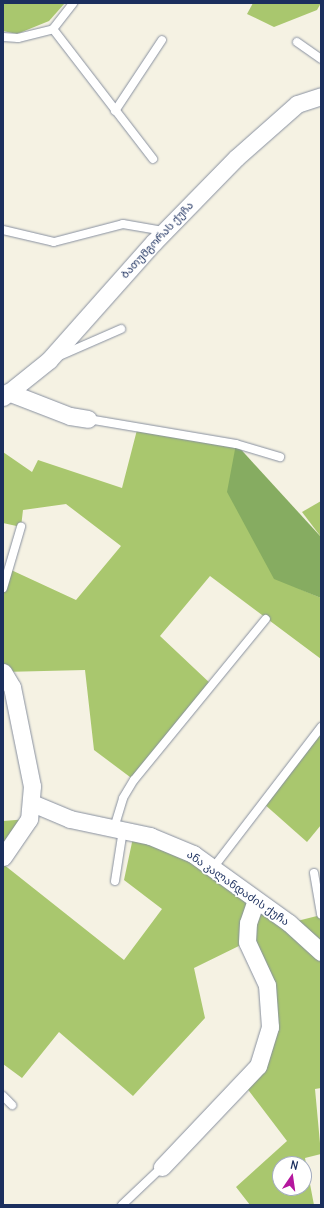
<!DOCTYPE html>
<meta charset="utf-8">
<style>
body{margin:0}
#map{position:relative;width:324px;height:1208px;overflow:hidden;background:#f5f2e3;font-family:Delius,"Noto Sans Georgian",sans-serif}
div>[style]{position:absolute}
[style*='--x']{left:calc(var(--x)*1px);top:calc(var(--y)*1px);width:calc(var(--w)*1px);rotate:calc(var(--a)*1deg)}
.green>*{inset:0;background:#a9c76e}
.forest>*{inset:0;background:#86ac61}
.roads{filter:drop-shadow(0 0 1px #8890a0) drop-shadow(0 0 1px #8890a0)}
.service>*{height:8px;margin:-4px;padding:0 4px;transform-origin:4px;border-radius:4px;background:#fff}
.minor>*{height:17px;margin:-8.5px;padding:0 8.5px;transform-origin:8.5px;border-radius:8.5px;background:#fff}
span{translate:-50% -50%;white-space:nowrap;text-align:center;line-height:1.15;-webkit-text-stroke:3.5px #fff;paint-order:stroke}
.street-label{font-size:11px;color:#1b2f5e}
.frame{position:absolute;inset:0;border:4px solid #1b2f5e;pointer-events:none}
.north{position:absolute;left:272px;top:1156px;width:40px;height:40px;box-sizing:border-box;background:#fff;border:1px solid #a4acbf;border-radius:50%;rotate:13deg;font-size:11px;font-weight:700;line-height:16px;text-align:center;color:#1b2f5e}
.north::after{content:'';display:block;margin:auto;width:14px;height:18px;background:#b5179e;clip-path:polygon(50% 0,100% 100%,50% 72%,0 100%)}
</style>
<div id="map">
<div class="green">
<i style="clip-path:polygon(3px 3px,65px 3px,49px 21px,17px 34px,3px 31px)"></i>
<i style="clip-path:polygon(253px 3px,321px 3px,317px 10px,274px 27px,247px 14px)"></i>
<i style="clip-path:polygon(138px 426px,236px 444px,300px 589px,321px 598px,321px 659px,210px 576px,160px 636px,212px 685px,134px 780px,94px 750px,85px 670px,3px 672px,3px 588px,9px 569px,76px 600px,121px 546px,66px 504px,23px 510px,21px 527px,3px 523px,3px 452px,32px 472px,38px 460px,122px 488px)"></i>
<i style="clip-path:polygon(321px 501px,321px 537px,302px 512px)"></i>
<i style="clip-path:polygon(321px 727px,321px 825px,307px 842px,263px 803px)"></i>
<i style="clip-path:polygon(29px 819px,3px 857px,3px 821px)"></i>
<i style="clip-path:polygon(evenodd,134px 833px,150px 836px,289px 923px,321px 915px,321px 1088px,315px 1089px,321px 1154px,305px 1158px,314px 1205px,250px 1205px,236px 1187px,287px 1141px,243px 1083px,270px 1027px,247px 942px,194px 968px,205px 1018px,133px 1096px,59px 1032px,22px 1078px,3px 1064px,3px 864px,124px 960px,162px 909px,124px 880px,134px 833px,280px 1164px,304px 1164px,304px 1188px,280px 1188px,280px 1164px)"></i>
</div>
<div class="forest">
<i style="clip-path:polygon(236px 444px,321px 537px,321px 598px,274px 579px,227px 492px)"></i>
</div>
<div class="roads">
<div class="service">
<i style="--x:53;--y:29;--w:164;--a:52.4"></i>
<i style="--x:3;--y:37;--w:15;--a:4"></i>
<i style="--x:18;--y:38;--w:36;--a:-14"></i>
<i style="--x:53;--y:29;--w:33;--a:-52"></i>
<i style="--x:297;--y:42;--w:29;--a:35"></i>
<i style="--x:115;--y:111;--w:85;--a:-56.5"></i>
<i style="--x:3;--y:230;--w:52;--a:13.2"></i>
<i style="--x:54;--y:242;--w:71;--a:-14.6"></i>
<i style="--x:123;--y:224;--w:42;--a:9.7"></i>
<i style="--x:57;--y:357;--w:70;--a:-23.6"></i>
<i style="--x:88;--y:419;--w:150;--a:9.6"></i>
<i style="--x:236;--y:444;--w:46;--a:16.5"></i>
<i style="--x:3;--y:588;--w:64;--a:-73.6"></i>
<i style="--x:114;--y:828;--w:31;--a:-73"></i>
<i style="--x:123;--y:798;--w:21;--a:-59"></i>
<i style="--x:134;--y:780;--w:208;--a:-50.7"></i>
<i style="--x:213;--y:868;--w:178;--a:-52.5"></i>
<i style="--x:314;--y:873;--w:42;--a:80.3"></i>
<i style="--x:115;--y:881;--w:52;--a:-81.1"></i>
<i style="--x:3;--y:1096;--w:13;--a:45"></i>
<i style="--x:122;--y:1205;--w:55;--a:-43.5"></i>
</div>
<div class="minor">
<i style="--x:8;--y:392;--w:66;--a:21.2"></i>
<i style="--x:70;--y:416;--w:18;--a:9"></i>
<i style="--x:3;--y:397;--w:59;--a:-38.8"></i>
<i style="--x:49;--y:360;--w:157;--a:-48.4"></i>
<i style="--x:153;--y:243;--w:119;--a:-45.7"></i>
<i style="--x:236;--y:158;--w:81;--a:-41.5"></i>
<i style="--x:297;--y:104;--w:25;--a:-18"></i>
<i style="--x:3;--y:672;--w:17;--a:59"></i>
<i style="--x:12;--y:687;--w:101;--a:78.6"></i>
<i style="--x:32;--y:786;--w:33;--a:95"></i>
<i style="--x:29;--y:819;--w:46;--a:124.4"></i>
<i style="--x:32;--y:803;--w:41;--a:22.8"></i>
<i style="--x:70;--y:819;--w:82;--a:12"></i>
<i style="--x:150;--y:836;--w:47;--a:22.7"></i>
<i style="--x:193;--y:854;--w:118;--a:35.7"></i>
<i style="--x:289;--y:923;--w:43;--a:42.2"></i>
<i style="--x:162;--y:1167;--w:139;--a:-46.5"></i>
<i style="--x:258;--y:1066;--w:41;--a:-72.9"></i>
<i style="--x:270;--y:1027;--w:42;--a:-94.1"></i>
<i style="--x:267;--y:985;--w:47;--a:-114.9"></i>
<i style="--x:247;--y:942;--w:19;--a:-87"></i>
<i style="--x:248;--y:923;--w:24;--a:-71"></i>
</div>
</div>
<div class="street-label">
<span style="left:157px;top:240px;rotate:-47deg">ბათუმგორას ქუჩა</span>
<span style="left:238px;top:888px;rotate:35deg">ანა კალანდაძის ქუჩა</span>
</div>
<div class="frame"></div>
<div class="north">N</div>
</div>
